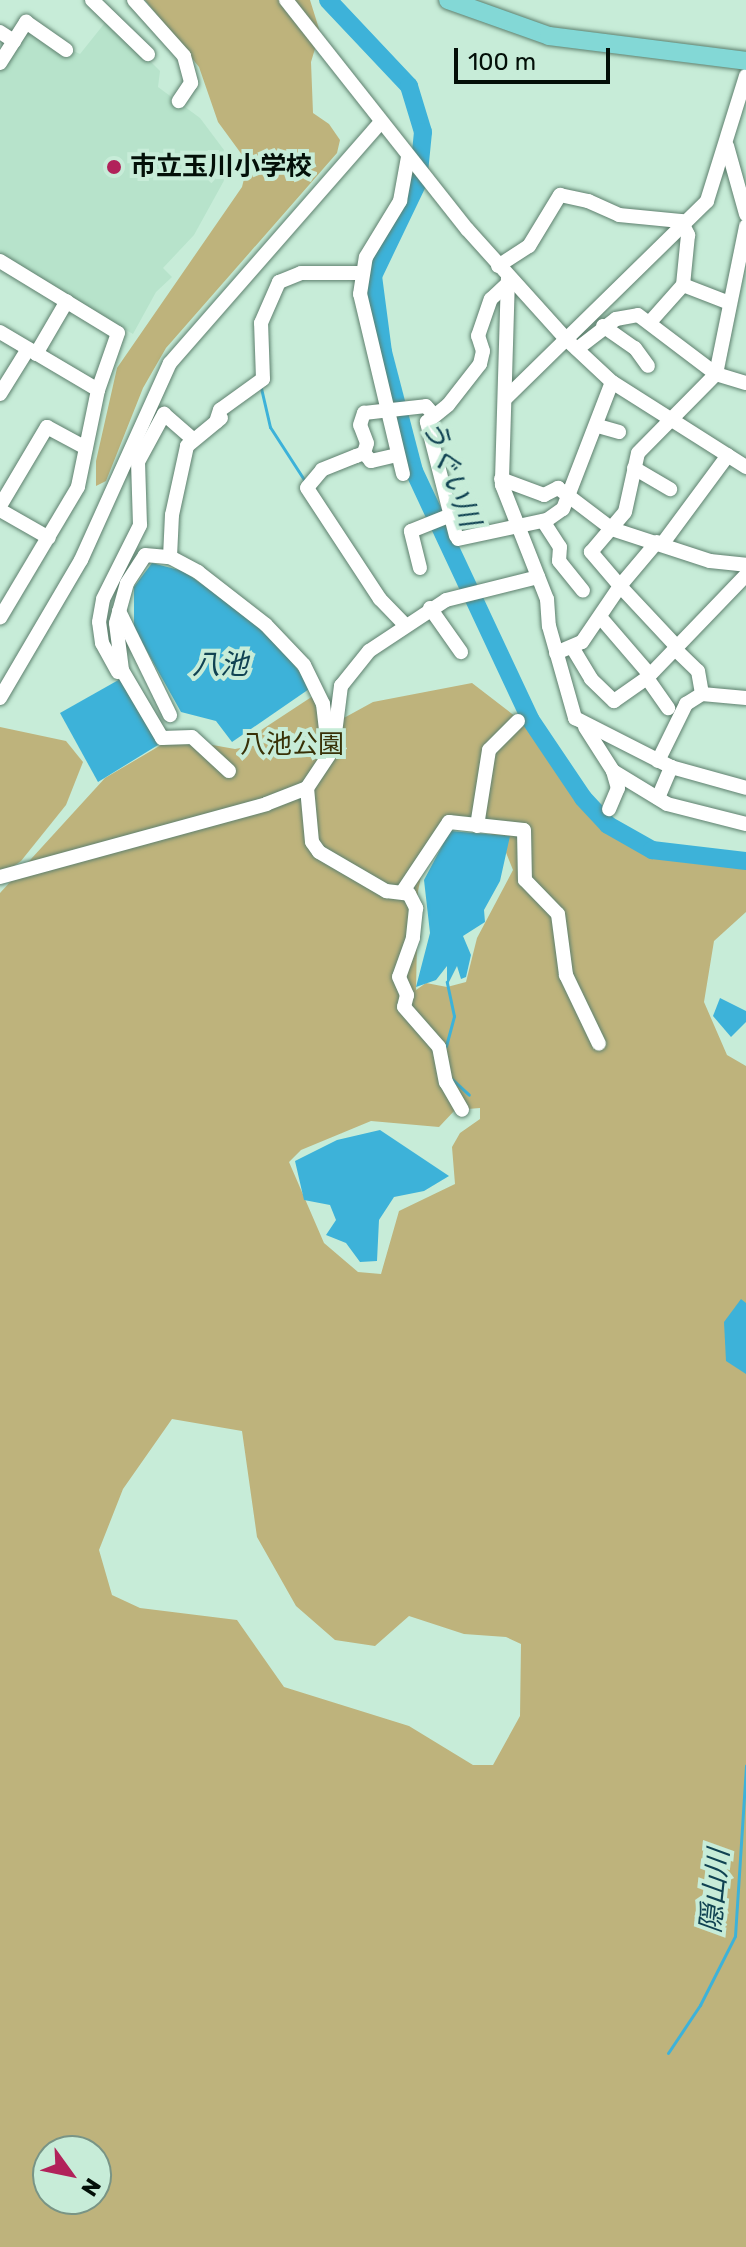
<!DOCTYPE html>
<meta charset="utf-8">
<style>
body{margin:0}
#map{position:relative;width:746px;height:2247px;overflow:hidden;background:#c7ecd8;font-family:Rubik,"Noto Sans JP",sans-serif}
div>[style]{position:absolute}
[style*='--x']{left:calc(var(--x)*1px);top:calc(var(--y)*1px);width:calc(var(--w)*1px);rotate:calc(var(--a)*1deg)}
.built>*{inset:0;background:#b7e3cb}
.green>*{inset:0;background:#beb37c}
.water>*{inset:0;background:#3db2d9}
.stream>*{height:3px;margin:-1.5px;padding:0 1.5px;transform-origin:1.5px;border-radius:1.5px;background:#3db2d9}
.river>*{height:18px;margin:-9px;padding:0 9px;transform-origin:9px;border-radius:9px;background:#3db2d9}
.roads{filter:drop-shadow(0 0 2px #5e806e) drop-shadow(0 0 2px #5e806e)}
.minor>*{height:14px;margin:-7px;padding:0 7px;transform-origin:7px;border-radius:7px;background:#fff}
.major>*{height:18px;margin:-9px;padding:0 9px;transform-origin:9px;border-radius:9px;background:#83d8d6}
.dots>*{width:22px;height:22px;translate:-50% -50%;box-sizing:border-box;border:4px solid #c7ecd8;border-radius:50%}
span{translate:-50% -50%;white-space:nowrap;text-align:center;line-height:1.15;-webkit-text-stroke:8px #c7ecd8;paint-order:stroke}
.poi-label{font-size:26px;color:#030f08;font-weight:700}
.left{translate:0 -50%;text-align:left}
.park-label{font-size:26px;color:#383107}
.water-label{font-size:28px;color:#104252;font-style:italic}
.north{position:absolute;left:32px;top:2135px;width:80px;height:80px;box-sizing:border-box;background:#c7ecd8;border:2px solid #799485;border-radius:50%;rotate:123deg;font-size:22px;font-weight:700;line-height:32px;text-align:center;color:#030f08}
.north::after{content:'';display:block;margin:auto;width:28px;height:36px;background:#b1225a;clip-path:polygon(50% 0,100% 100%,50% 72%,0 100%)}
.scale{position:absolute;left:454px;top:48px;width:156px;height:36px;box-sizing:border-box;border:4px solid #030f08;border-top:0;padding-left:10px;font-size:24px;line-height:28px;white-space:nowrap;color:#030f08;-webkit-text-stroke:6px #c7ecd8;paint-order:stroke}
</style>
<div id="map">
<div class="built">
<i style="clip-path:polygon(108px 19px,160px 71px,158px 87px,200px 118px,230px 158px,226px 177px,194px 235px,163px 268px,172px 277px,156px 292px,133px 334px,0 256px,0 69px,25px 28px,80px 54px)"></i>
</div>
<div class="green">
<i style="clip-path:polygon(145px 0,310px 0,320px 32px,311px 62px,313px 113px,329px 124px,340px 140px,337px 153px,166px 348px,143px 388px,106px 481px,96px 486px,96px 461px,117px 368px,242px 187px,248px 163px,218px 122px,199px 67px)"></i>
<i style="clip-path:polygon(evenodd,472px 683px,529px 727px,574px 795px,618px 839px,682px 862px,746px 869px,746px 912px,714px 941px,704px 1002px,727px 1055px,746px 1066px,746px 2247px,0 2247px,0 893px,105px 778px,173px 738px,235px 749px,257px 745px,252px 736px,313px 696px,322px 730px,373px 702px,472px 683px,447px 825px,476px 826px,501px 840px,513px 870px,477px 938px,466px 982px,447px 987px,426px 983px,416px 990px,418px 891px,426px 853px,447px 825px,472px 683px,480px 1108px,480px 1119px,460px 1133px,452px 1147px,455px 1184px,399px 1211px,381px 1274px,358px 1272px,324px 1243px,289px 1162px,301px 1150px,371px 1121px,439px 1127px,455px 1110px,480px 1108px,472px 683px,172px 1419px,242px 1431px,257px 1537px,296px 1606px,335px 1640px,375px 1646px,409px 1616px,464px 1634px,506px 1637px,521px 1644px,520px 1716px,493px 1765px,473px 1765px,409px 1726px,284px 1687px,237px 1620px,140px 1608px,112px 1595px,99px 1550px,123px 1489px,172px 1419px,472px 683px,48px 2151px,96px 2151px,96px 2199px,48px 2199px,48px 2151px)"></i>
<i style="clip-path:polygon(0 727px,66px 741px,83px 762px,66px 805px,21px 861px,0 876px)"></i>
</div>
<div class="water">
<i style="clip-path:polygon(152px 563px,183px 571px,262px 626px,312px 687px,232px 742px,216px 721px,181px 712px,134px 628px,134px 587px)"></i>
<i style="clip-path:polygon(122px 678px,158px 745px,98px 782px,60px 713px)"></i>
<i style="clip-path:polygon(450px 831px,510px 836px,500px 881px,484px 910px,485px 922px,463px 936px,471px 955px,466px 977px,461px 979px,457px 966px,447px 986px,447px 966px,436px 980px,416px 987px,430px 933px,424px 880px)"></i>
<i style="clip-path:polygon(720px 998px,746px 1011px,746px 1022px,731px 1037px,713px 1016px)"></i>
<i style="clip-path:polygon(380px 1130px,449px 1176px,424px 1191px,394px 1197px,379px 1220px,377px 1261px,360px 1262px,346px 1243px,326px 1235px,336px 1220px,330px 1205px,304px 1200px,295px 1161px,337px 1140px)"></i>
<i style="clip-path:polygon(741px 1299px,746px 1303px,746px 1374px,726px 1361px,724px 1322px)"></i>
</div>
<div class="stream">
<i style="--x:261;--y:388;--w:40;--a:77"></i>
<i style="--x:270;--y:427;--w:64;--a:57.1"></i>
<i style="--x:446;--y:1046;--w:31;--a:-75"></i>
<i style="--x:454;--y:1016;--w:35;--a:-102"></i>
<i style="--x:452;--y:1079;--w:23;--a:43"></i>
<i style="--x:668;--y:2053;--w:58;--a:-56.3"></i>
<i style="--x:700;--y:2005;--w:77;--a:-63.1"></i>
<i style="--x:735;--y:1936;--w:171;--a:-86.3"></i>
</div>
<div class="river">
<i style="--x:328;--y:0;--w:118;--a:46.7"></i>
<i style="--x:409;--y:86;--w:48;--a:73.1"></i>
<i style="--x:423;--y:132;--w:50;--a:95.7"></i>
<i style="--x:418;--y:182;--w:104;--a:115.6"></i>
<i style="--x:373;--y:276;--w:77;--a:82.5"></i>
<i style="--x:383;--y:352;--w:123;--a:75.4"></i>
<i style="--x:414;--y:471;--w:274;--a:64.9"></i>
<i style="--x:530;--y:719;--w:95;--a:56.1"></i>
<i style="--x:583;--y:798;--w:37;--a:47"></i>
<i style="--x:608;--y:825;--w:51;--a:29.6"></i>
<i style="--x:652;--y:850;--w:95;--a:6.7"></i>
</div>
<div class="roads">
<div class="minor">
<i style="--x:92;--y:0;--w:78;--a:44"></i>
<i style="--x:134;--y:0;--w:75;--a:48.2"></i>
<i style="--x:184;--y:56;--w:28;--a:75"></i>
<i style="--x:191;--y:83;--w:22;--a:124"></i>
<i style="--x:286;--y:0;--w:292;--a:51.7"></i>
<i style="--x:467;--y:229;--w:149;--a:48"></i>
<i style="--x:567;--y:340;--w:62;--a:43"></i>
<i style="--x:612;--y:382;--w:159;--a:32.4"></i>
<i style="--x:0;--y:32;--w:17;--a:33"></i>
<i style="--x:0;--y:63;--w:49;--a:-57.6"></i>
<i style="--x:26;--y:22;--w:49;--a:35"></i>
<i style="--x:727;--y:146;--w:71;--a:74.4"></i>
<i style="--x:0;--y:261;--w:138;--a:31.4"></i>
<i style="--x:118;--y:333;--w:60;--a:109.3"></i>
<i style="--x:98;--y:390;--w:99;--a:101.7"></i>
<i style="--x:78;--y:487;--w:152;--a:120.8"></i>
<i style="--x:498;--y:266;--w:37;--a:-33"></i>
<i style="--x:529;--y:246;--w:60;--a:-58.7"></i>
<i style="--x:560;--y:195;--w:29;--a:12"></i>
<i style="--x:588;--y:201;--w:34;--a:24"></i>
<i style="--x:619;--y:215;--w:62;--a:5.5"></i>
<i style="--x:681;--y:221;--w:16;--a:63"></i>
<i style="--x:688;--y:235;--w:50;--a:95.7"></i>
<i style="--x:683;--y:285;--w:50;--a:131.7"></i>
<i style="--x:508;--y:277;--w:208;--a:91.7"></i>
<i style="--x:502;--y:485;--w:123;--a:68.5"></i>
<i style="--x:547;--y:599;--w:27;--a:86"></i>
<i style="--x:549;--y:626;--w:96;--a:74.2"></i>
<i style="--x:575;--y:718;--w:108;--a:27"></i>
<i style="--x:671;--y:767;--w:78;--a:15.6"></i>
<i style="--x:683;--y:285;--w:47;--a:21.1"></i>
<i style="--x:603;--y:326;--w:39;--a:35"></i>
<i style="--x:635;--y:348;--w:22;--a:54"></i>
<i style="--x:0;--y:332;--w:114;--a:30.6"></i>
<i style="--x:577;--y:349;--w:49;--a:-37.6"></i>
<i style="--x:616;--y:319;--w:22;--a:-10"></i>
<i style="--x:638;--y:315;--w:98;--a:37.1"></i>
<i style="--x:716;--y:374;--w:31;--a:17"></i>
<i style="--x:36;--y:354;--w:61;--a:-59.7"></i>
<i style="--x:0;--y:394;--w:53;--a:-58.1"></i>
<i style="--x:505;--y:399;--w:283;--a:-44.4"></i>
<i style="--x:707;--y:201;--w:131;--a:-72.7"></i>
<i style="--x:216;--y:422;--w:13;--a:-72"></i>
<i style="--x:220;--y:410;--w:53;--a:-35.8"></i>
<i style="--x:263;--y:379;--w:56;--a:-92"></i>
<i style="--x:261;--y:323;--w:45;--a:-66.3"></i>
<i style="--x:279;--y:282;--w:24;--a:-22"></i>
<i style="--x:301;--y:273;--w:61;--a:0"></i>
<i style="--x:598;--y:426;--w:22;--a:16"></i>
<i style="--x:364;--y:453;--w:10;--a:-73"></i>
<i style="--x:367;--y:443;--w:19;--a:-111"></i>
<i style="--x:360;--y:425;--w:13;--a:-72"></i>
<i style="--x:364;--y:413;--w:62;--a:-6.4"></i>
<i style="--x:426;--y:406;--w:9;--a:49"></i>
<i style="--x:397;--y:455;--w:27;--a:167"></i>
<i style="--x:371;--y:461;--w:11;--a:-131"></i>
<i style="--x:364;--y:453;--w:9;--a:159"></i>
<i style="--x:356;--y:456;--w:37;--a:158"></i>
<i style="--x:322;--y:470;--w:23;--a:130"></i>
<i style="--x:307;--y:488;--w:133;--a:56.7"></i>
<i style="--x:380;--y:599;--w:36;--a:46"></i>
<i style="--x:634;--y:468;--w:42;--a:30.3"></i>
<i style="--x:403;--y:474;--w:185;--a:-103.4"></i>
<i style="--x:360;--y:294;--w:37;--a:-81"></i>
<i style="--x:366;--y:257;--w:66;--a:-58.7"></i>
<i style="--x:400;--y:201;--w:45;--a:-79.7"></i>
<i style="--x:501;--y:479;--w:46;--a:20.4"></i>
<i style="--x:544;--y:495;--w:16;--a:-27"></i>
<i style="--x:558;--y:488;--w:68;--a:37.2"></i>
<i style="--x:612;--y:529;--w:103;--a:18.1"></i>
<i style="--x:710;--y:561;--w:36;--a:6"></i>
<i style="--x:0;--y:506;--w:92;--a:-59.3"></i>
<i style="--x:47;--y:427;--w:44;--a:28.3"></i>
<i style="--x:0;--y:510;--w:56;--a:29.7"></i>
<i style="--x:543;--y:521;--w:31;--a:57"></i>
<i style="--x:560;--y:547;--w:14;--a:94"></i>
<i style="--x:559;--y:561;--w:38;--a:51"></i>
<i style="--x:456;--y:536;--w:118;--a:-104.3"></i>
<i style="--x:427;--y:422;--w:27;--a:-39"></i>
<i style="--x:448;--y:405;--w:52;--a:-52"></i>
<i style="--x:480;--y:364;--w:13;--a:-77"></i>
<i style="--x:483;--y:351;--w:16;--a:-108"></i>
<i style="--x:478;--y:336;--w:39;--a:-71"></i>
<i style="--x:491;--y:299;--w:23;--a:-43"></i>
<i style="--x:458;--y:539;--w:91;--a:-12.1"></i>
<i style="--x:547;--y:520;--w:19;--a:-35"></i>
<i style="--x:563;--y:509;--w:136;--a:-68.9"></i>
<i style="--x:657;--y:542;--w:57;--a:130.1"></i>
<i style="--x:620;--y:586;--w:83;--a:46.9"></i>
<i style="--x:663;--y:543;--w:109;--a:-53.5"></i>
<i style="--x:170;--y:557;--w:42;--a:-87.3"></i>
<i style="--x:172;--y:515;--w:71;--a:-77.7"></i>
<i style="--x:187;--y:446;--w:44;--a:-39.5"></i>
<i style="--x:420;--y:568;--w:38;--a:-104"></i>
<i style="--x:411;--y:531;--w:35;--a:-22"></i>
<i style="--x:430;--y:608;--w:54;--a:54.8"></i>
<i style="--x:119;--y:611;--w:116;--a:63.9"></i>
<i style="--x:601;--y:618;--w:75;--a:49.3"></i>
<i style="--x:572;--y:647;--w:37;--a:59"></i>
<i style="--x:591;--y:679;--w:32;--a:44"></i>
<i style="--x:614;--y:701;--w:40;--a:-34.9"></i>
<i style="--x:647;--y:678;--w:143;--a:-46.1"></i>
<i style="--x:675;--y:649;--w:32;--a:44"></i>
<i style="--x:698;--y:671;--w:23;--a:80"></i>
<i style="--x:556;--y:653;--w:28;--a:-23"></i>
<i style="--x:582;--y:642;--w:68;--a:-55.8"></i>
<i style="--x:620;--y:586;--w:45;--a:-130.5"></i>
<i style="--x:591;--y:552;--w:52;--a:-49.6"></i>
<i style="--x:625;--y:512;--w:60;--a:-77.6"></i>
<i style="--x:638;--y:453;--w:111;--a:-45.4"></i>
<i style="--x:716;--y:374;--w:151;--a:-78.5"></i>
<i style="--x:118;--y:672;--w:33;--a:-119"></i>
<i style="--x:102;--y:643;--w:21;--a:-98"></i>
<i style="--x:99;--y:622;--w:23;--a:-80"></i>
<i style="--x:103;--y:599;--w:83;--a:-63.4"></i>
<i style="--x:140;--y:525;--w:63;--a:-91.8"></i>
<i style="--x:138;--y:462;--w:55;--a:-61.6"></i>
<i style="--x:164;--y:414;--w:38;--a:41"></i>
<i style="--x:647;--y:678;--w:37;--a:55"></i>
<i style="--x:0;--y:698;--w:160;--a:-59.6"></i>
<i style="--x:81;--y:560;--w:216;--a:-65.7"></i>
<i style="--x:170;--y:363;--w:320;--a:-48.8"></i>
<i style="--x:585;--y:727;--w:52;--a:57.5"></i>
<i style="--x:613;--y:771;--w:18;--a:74"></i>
<i style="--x:618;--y:788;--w:23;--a:113"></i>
<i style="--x:658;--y:761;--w:64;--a:-63.8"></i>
<i style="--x:686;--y:704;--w:19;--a:-32"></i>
<i style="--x:702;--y:694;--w:44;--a:5.2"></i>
<i style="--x:229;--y:771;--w:50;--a:-137.4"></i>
<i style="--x:192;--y:737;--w:30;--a:178"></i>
<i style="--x:162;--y:738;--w:79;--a:-120.5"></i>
<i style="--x:122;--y:670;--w:47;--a:-97.3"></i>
<i style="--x:116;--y:623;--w:41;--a:-74.6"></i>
<i style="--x:127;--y:583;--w:33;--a:-57"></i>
<i style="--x:145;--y:555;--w:25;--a:5"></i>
<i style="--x:170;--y:557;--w:32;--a:28"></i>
<i style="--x:198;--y:572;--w:86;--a:37.9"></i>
<i style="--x:266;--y:625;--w:55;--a:46.5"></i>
<i style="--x:304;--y:665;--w:43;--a:64"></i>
<i style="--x:323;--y:704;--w:43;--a:83.4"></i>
<i style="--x:613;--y:771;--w:63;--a:31.4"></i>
<i style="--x:667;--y:804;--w:81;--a:14.2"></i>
<i style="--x:307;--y:788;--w:54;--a:84.7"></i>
<i style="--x:312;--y:842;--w:12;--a:55"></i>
<i style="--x:319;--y:852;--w:78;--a:30.2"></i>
<i style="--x:386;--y:891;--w:23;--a:7"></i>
<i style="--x:409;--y:894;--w:16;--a:63"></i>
<i style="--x:416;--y:908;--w:30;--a:96"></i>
<i style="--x:413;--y:938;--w:41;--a:109.7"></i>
<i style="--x:399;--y:977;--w:20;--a:66"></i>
<i style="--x:407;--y:995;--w:12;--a:104"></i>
<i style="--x:404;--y:1007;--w:53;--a:48.8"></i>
<i style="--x:439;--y:1047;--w:36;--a:79"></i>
<i style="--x:446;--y:1082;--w:32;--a:60"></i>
<i style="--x:658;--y:798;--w:34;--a:-67"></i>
<i style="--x:477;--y:826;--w:77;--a:-81"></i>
<i style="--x:489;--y:750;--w:41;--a:-45"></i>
<i style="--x:0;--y:877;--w:276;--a:-15.3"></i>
<i style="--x:266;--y:804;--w:44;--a:-21.3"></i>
<i style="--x:307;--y:788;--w:47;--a:-56.3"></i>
<i style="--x:333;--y:749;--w:64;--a:-82.8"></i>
<i style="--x:341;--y:686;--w:45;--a:-51.3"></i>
<i style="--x:369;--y:651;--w:92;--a:-33.5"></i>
<i style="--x:446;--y:600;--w:95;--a:-14"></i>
<i style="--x:403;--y:891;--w:83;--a:-56.3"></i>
<i style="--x:449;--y:822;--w:75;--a:6.1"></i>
<i style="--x:524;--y:830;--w:50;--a:88.9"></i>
<i style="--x:525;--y:880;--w:47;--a:45.9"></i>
<i style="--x:558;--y:914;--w:62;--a:82.5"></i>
<i style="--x:566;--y:975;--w:76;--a:64.4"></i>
</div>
<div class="major">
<i style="--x:448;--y:0;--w:107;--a:19.6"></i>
<i style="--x:549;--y:36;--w:199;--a:7.2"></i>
</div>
</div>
<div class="dots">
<i style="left:114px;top:167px;background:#b1225a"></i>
</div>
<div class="poi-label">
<span class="left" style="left:130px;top:167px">市立玉川小学校</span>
</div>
<div class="park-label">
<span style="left:292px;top:745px">八池公園</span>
</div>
<div class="water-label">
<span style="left:451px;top:473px;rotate:69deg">うぐい川</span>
<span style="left:220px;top:665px">八池</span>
<span style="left:715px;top:1891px;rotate:-84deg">隠山川</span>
</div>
<div class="north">N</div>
<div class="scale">100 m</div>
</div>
